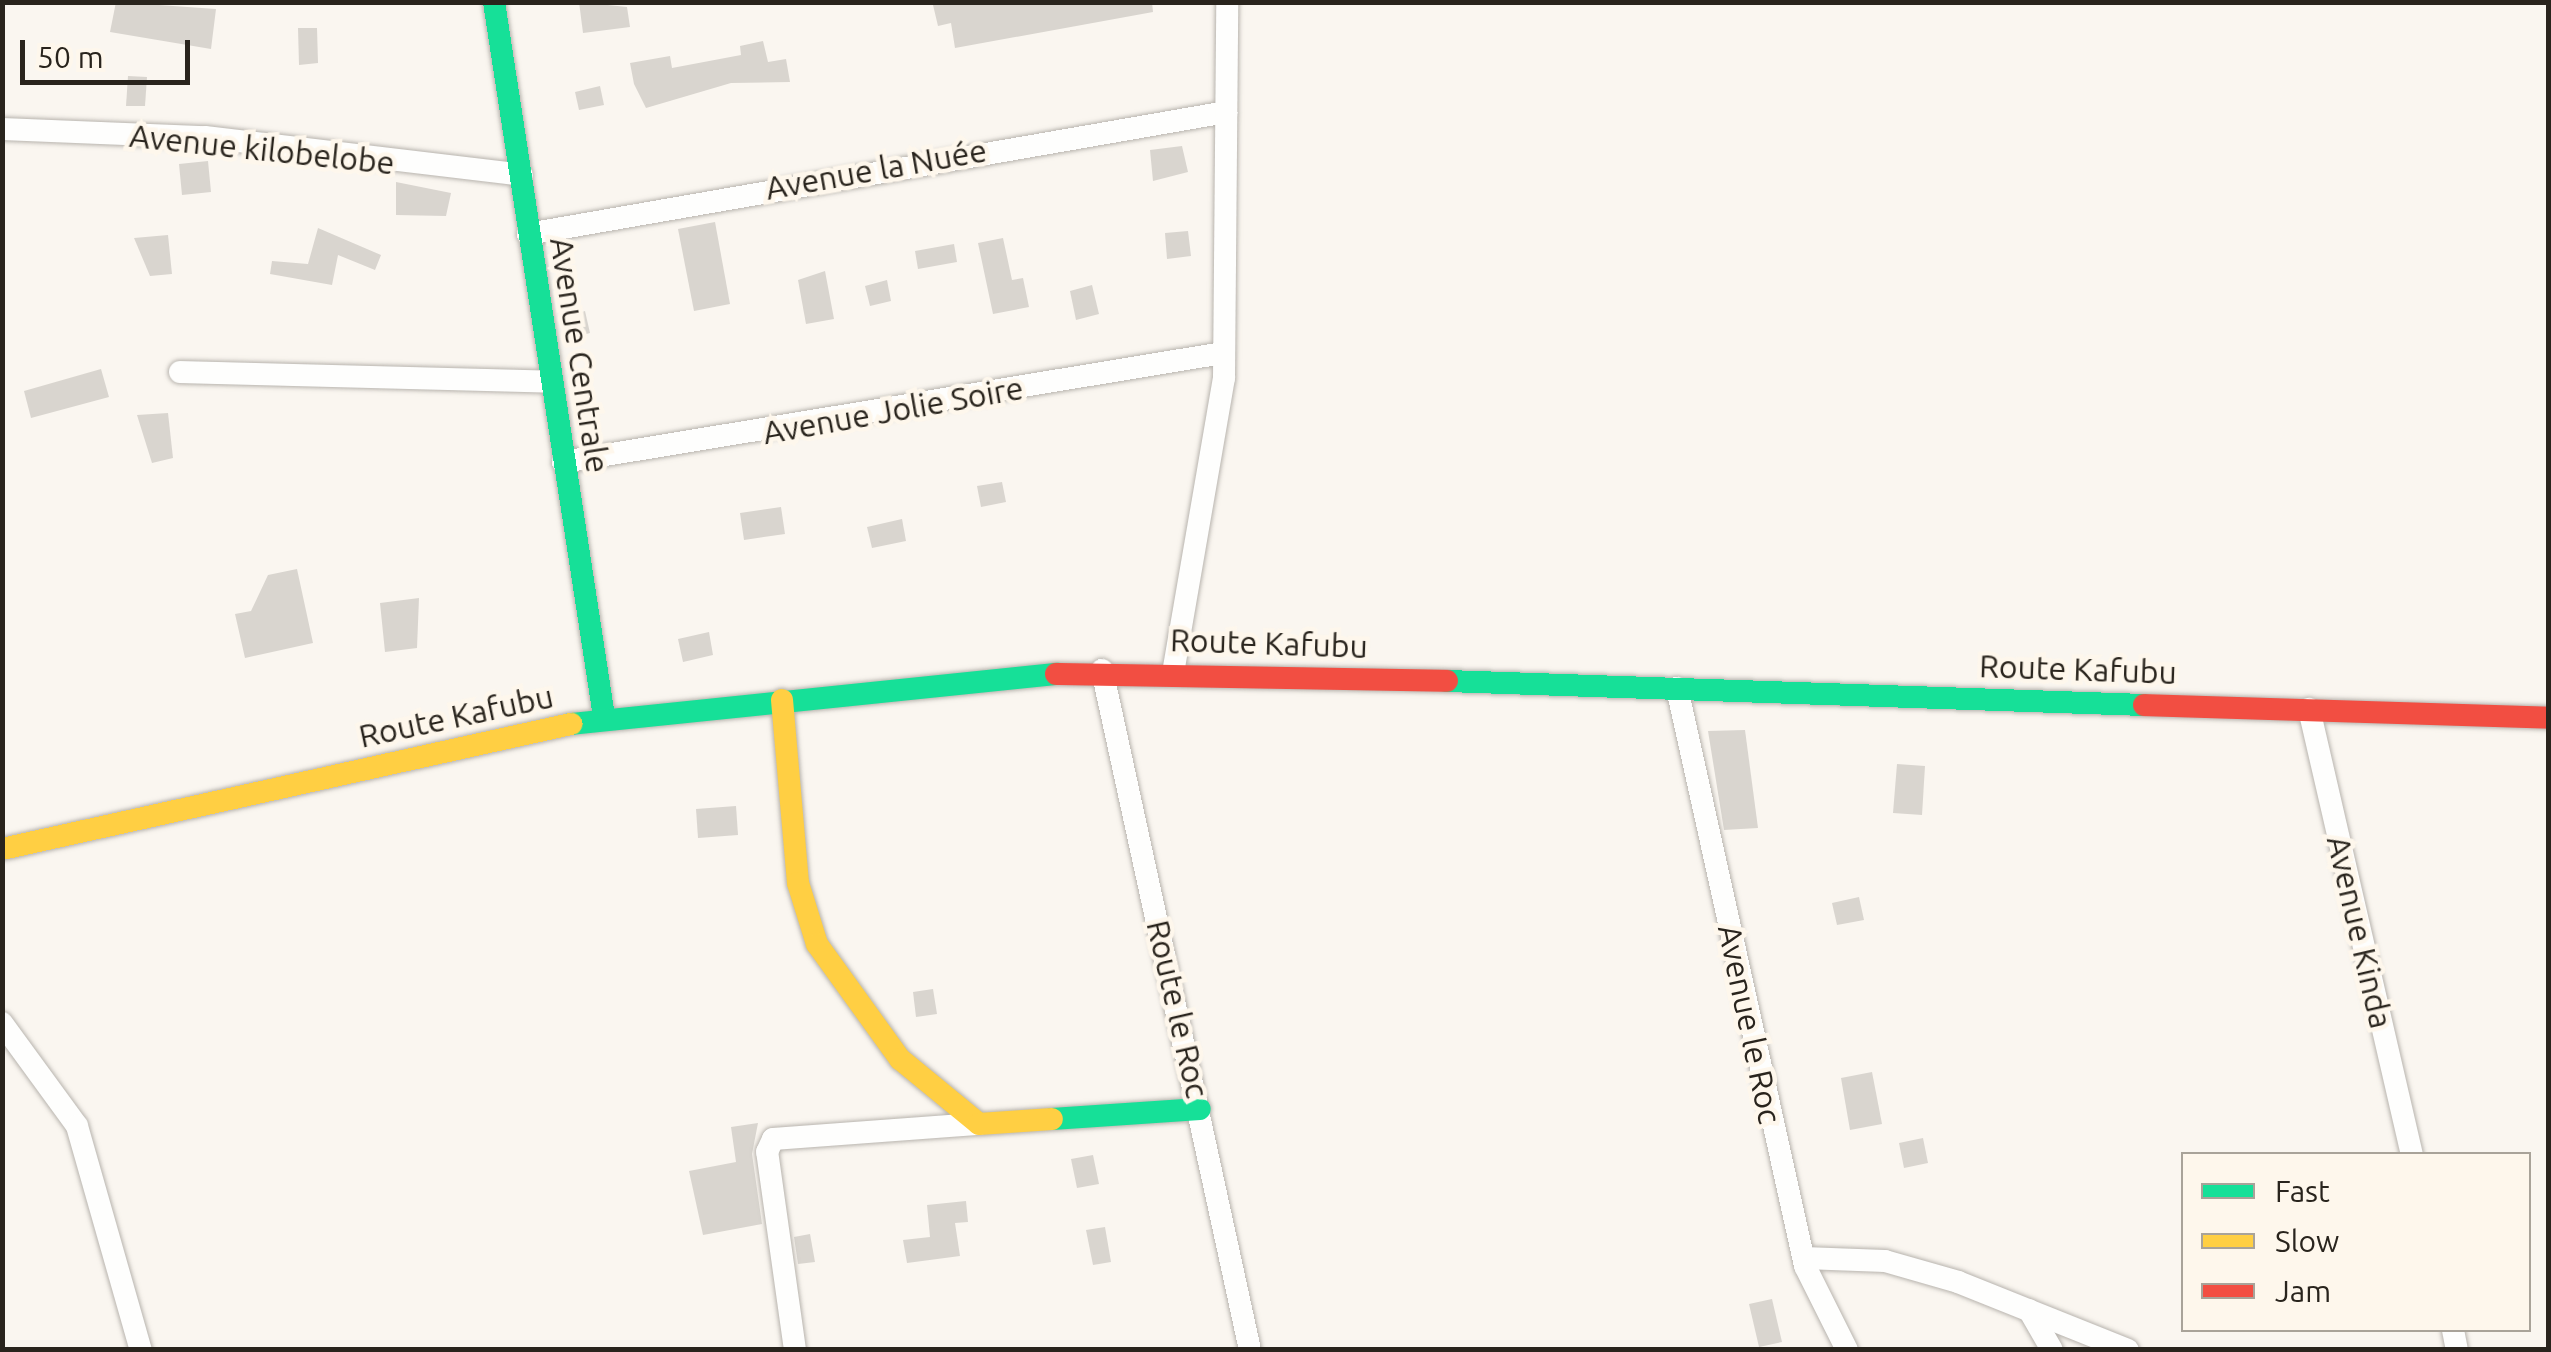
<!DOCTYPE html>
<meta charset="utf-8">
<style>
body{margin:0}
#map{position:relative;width:2551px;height:1352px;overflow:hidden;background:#faf6f0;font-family:Ubuntu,sans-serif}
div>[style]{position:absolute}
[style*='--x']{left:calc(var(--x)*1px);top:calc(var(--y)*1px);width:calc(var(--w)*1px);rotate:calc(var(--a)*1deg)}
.building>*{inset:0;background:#d9d5cf}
.roads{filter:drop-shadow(0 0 2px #b8b4ae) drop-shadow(0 0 2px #b8b4ae)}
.street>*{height:22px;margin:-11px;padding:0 11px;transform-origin:11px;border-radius:11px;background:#fefefd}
.fast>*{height:22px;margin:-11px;padding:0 11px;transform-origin:11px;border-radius:11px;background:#16e098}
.slow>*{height:22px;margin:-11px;padding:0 11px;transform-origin:11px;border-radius:11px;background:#ffcf43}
.jam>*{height:22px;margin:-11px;padding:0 11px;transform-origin:11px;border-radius:11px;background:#f24e42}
span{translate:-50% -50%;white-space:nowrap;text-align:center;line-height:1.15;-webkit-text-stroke:9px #fef7ec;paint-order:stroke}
.street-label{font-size:32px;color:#29241d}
.frame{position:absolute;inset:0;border:5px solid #29241d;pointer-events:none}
.legend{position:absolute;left:2181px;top:1152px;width:350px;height:180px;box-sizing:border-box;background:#fef7ec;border:2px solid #a9a399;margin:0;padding:12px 18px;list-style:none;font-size:30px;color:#29241d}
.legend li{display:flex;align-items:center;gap:20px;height:50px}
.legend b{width:50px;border:2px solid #a9a399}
.scale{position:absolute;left:20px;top:40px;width:170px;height:45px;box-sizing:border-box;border:5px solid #29241d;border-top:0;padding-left:12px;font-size:30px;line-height:35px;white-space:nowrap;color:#29241d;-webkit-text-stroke:8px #fef7ec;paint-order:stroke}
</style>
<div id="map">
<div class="building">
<i style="clip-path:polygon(116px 2px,216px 9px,211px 49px,110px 32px)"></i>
<i style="clip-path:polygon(579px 2px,627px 7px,630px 27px,583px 33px)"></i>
<i style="clip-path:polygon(1152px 2px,1153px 12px,955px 48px,951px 23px,938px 26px,933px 5px)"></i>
<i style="clip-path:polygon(298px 28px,317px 28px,318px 63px,299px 65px)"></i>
<i style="clip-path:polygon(763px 41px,768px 62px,786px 59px,790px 82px,731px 83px,646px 108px,634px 84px,630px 63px,670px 56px,672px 68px,741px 55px,740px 46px)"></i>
<i style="clip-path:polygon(128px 76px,147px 77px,145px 106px,126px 106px)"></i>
<i style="clip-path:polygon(600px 86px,604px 105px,579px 110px,575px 92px)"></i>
<i style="clip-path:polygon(1182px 146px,1188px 172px,1153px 181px,1150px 150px)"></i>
<i style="clip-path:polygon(208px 161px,211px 192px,182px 195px,179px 164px)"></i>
<i style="clip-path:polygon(396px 182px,451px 193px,446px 216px,396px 215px)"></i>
<i style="clip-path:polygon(715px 222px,730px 304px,694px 311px,678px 229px)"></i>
<i style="clip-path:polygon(318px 228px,381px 255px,375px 270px,338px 255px,332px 285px,270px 274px,272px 261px,308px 264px)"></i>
<i style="clip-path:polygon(1188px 231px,1191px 256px,1167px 259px,1165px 233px)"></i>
<i style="clip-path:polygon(168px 235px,172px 274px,150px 276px,134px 238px)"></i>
<i style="clip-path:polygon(1003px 238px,1012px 280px,1023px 278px,1029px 307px,993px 314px,978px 243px)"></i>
<i style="clip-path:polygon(954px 244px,957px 262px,918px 269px,915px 251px)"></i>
<i style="clip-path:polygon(825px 271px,834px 319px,806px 324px,798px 280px)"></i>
<i style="clip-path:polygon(887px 280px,891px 301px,870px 306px,865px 286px)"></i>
<i style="clip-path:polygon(1092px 285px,1099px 314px,1076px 320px,1070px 291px)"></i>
<i style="clip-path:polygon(585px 311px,590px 333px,565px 340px,562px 318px)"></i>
<i style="clip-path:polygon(101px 369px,109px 397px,31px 418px,24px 391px)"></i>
<i style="clip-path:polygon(168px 413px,173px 458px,152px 463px,137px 415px)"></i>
<i style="clip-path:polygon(1002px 482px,1006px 502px,981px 507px,977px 486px)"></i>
<i style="clip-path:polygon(781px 507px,785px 534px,744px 540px,740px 513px)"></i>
<i style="clip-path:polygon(902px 519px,906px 541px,872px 548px,867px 527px)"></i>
<i style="clip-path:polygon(297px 569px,313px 643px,245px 658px,235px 614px,251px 611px,268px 575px)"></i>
<i style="clip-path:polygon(419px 598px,417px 648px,385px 652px,380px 603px)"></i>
<i style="clip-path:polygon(709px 632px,713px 655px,683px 662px,678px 639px)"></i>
<i style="clip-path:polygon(1745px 730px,1758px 828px,1724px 830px,1708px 731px)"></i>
<i style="clip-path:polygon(1897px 764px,1925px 766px,1922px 815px,1893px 813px)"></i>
<i style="clip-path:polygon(736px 806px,738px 835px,698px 838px,696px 809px)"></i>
<i style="clip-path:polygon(1859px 897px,1864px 920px,1837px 925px,1832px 903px)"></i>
<i style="clip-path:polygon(933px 989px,937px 1014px,916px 1017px,913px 992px)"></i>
<i style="clip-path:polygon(1872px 1072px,1882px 1124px,1850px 1130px,1841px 1078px)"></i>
<i style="clip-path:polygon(758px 1123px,752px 1154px,762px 1224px,703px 1235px,689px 1171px,736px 1162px,731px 1127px)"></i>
<i style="clip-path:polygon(1923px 1138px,1928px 1163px,1904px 1168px,1899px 1143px)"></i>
<i style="clip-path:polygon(1093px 1155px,1099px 1184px,1077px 1188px,1071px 1159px)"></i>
<i style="clip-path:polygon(966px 1201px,968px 1222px,955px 1223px,960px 1256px,907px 1263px,903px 1240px,930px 1237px,927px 1205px)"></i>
<i style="clip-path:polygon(1105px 1227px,1111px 1262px,1093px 1265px,1086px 1230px)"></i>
<i style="clip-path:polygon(810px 1234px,815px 1262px,798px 1264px,794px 1237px)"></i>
<i style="clip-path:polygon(1772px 1299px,1782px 1342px,1759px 1347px,1749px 1304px)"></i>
</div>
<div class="roads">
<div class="street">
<i style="--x:2;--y:129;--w:203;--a:2.3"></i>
<i style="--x:205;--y:137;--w:319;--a:6.8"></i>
<i style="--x:528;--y:234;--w:709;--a:-9.91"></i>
<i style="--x:180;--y:372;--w:372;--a:1.5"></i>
<i style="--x:563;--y:462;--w:669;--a:-9.38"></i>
<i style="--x:1102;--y:670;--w:696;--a:77.72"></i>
<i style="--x:1173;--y:673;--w:299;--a:-80.2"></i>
<i style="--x:1224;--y:378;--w:376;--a:-89.5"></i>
<i style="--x:1677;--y:688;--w:592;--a:77.51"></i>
<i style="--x:1805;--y:1266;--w:94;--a:63.4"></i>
<i style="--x:2309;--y:709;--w:457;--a:77"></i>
<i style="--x:2;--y:1023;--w:127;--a:53.9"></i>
<i style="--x:77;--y:1126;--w:233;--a:74.1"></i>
<i style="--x:1804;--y:1258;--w:81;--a:2.1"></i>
<i style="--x:1885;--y:1261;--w:76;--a:16"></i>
<i style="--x:1958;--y:1282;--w:183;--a:21.8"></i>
<i style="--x:2029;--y:1310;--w:46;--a:60.1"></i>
<i style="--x:2453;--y:1330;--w:20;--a:79"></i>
<i style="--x:795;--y:1350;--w:200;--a:-98"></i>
<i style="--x:767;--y:1152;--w:14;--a:-65"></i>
<i style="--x:773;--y:1139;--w:207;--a:-4.2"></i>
</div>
<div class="fast">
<i style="--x:494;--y:2;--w:723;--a:81.25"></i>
<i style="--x:1447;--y:681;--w:697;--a:1.97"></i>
<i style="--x:571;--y:724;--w:488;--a:-5.9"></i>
<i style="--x:1052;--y:1119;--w:148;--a:-3.9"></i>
</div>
<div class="slow">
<i style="--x:782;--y:700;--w:184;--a:85"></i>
<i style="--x:798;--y:883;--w:64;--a:72.7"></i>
<i style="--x:817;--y:944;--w:142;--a:54.2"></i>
<i style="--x:900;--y:1059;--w:102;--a:39.4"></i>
<i style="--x:979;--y:1124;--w:73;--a:-3.9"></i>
<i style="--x:2;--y:849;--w:583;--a:-12.39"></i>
</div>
<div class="jam">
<i style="--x:1056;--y:674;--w:391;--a:1"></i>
<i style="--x:2144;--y:705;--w:404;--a:1.8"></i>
</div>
</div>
<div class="street-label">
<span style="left:262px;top:149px;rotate:6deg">Avenue kilobelobe</span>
<span style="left:876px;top:169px;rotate:-10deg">Avenue la Nuée</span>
<span style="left:580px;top:355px;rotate:81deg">Avenue Centrale</span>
<span style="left:893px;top:410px;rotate:-10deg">Avenue Jolie Soire</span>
<span style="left:1269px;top:643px;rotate:2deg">Route Kafubu</span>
<span style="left:2078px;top:669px;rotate:2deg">Route Kafubu</span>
<span style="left:456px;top:716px;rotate:-12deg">Route Kafubu</span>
<span style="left:2360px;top:932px;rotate:77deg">Avenue Kinda</span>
<span style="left:1178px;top:1009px;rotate:77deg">Route le Roc</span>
<span style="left:1750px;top:1024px;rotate:78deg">Avenue le Roc</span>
</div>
<div class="frame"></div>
<ul class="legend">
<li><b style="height:12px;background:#16e098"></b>Fast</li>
<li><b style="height:12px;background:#ffcf43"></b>Slow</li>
<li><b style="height:12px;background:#f24e42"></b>Jam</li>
</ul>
<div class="scale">50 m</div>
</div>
